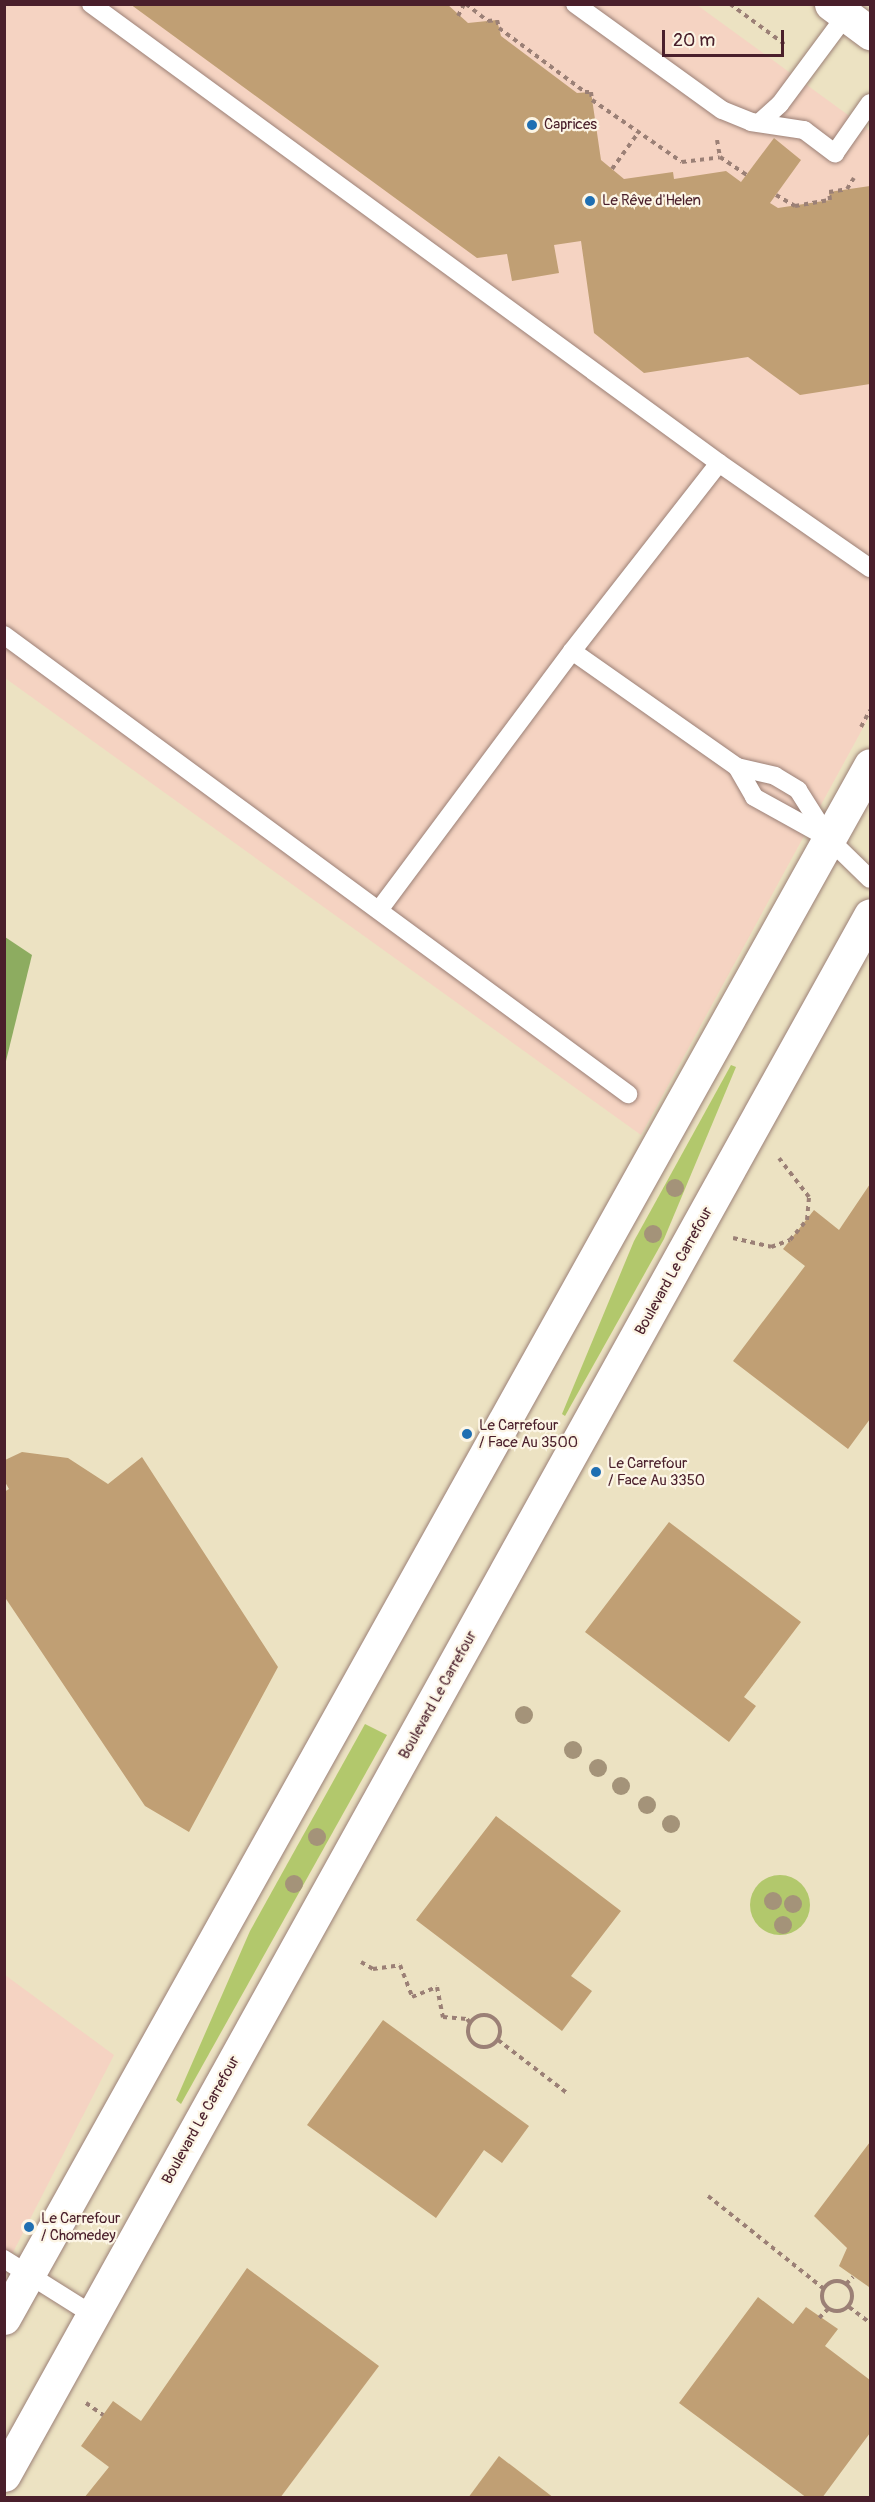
<!DOCTYPE html>
<meta charset="utf-8">
<style>
body{margin:0}
#map{position:relative;width:875px;height:2502px;overflow:hidden;background:#ece2c2;font-family:Pangolin,sans-serif}
div>[style]{position:absolute}
[style*='--x']{left:calc(var(--x)*1px);top:calc(var(--y)*1px);width:calc(var(--w)*1px);rotate:calc(var(--a)*1deg)}
.built>*{inset:0;background:#f5d3c2}
.green>*{inset:0;background:#b2c86c}
.round{border-radius:50%}
.forest>*{inset:0;background:#8dac60}
.building>*{inset:0;background:#c09f74}
.path>*{height:4px;margin-top:-2px;transform-origin:0;background:repeating-linear-gradient(90deg,#9b8076 0 4.5px,transparent 0 9px)}
.path>.ring{margin:-2px;padding:0;box-sizing:content-box;background:none;border:4px solid #9b8076;border-radius:50%}
.roads{filter:drop-shadow(0 0 2px #9b8076) drop-shadow(0 0 2px #9b8076)}
.lane>*{height:18px;margin:-9px;padding:0 9px;transform-origin:9px;border-radius:9px;background:#fff}
.secondary>*{height:33px;margin:-16.5px;padding:0 16.5px;transform-origin:16.5px;border-radius:16.5px;background:#fff}
.trees>*{width:18px;height:18px;margin:-9px;border-radius:50%;background:#a49379}
.dots>*{width:16px;height:16px;translate:-50% -50%;box-sizing:border-box;border:3px solid #fcf5e5;border-radius:50%}
span{translate:-50% -50%;white-space:nowrap;text-align:center;line-height:1.15;-webkit-text-stroke:4.5px #fcf5e5;paint-order:stroke}
.poi-label{font-size:15px;color:#4a1f2b}
.left{translate:0 -50%;text-align:left}
.street-label{font-size:15px;color:#4a1f2b}
.frame{position:absolute;inset:0;border:6px solid #4a1f2b;pointer-events:none}
.scale{position:absolute;left:662px;top:30px;width:122px;height:27px;box-sizing:border-box;border:3px solid #4a1f2b;border-top:0;padding-left:8px;font-size:18px;line-height:21px;white-space:nowrap;color:#4a1f2b;-webkit-text-stroke:4px #fcf5e5;paint-order:stroke}
</style>
<div id="map">
<div class="built">
<i style="clip-path:polygon(5px 5px,697px 5px,870px 131px,870px 715px,641px 1135px,5px 678px)"></i>
<i style="clip-path:polygon(5px 1975px,114px 2055px,5px 2268px)"></i>
</div>
<div class="green">
<i style="clip-path:polygon(731px 1065px,736px 1067px,664px 1239px,565px 1416px,562px 1414px,634px 1241px)"></i>
<i style="clip-path:polygon(365px 1724px,387px 1735px,181px 2104px,176px 2100px,250px 1931px)"></i>
<i class="round" style="left:750px;top:1875px;width:60px;height:60px"></i>
</div>
<div class="forest">
<i style="clip-path:polygon(5px 937px,32px 955px,5px 1065px)"></i>
</div>
<div class="building">
<i style="clip-path:polygon(130px 4px,447px 4px,468px 23px,497px 20px,501px 36px,577px 93px,591px 92px,601px 160px,624px 179px,673px 172px,674px 179px,726px 171px,741px 182px,774px 138px,801px 160px,770px 203px,778px 208px,830px 200px,829px 192px,870px 186px,870px 384px,800px 395px,748px 357px,644px 373px,594px 333px,581px 241px,554px 245px,559px 273px,512px 281px,507px 254px,477px 258px)"></i>
<i style="clip-path:polygon(870px 1184px,870px 1419px,848px 1449px,733px 1361px,805px 1266px,783px 1249px,814px 1210px,839px 1230px)"></i>
<i style="clip-path:polygon(22px 1452px,68px 1458px,108px 1484px,142px 1457px,278px 1667px,189px 1832px,145px 1806px,4px 1596px,4px 1492px,9px 1489px,5px 1482px,5px 1460px)"></i>
<i style="clip-path:polygon(669px 1522px,801px 1622px,744px 1697px,756px 1706px,729px 1742px,585px 1632px)"></i>
<i style="clip-path:polygon(496px 1816px,621px 1911px,571px 1976px,592px 1991px,562px 2031px,416px 1920px)"></i>
<i style="clip-path:polygon(383px 2020px,529px 2126px,502px 2163px,484px 2150px,436px 2218px,307px 2125px)"></i>
<i style="clip-path:polygon(870px 2142px,870px 2285px,869px 2287px,839px 2266px,847px 2248px,814px 2216px)"></i>
<i style="clip-path:polygon(247px 2268px,379px 2366px,280px 2498px,84px 2498px,109px 2467px,81px 2446px,113px 2401px,141px 2421px)"></i>
<i style="clip-path:polygon(758px 2297px,793px 2324px,806px 2307px,838px 2329px,825px 2346px,870px 2380px,870px 2433px,822px 2498px,807px 2498px,679px 2403px)"></i>
<i style="clip-path:polygon(499px 2456px,554px 2498px,468px 2498px)"></i>
</div>
<div class="path">
<i style="--x:466;--y:4;--w:28;--a:38"></i>
<i style="--x:488;--y:21;--w:9;--a:-6"></i>
<i style="--x:497;--y:20;--w:8;--a:76"></i>
<i style="--x:499;--y:28;--w:107;--a:36.7"></i>
<i style="--x:585;--y:92;--w:6;--a:0"></i>
<i style="--x:591;--y:92;--w:8;--a:83"></i>
<i style="--x:592;--y:100;--w:109;--a:34.6"></i>
<i style="--x:682;--y:162;--w:38;--a:-7"></i>
<i style="--x:720;--y:157;--w:32;--a:34"></i>
<i style="--x:730;--y:4;--w:71;--a:36.4"></i>
<i style="--x:458;--y:16;--w:13;--a:-63"></i>
<i style="--x:717;--y:140;--w:17;--a:80"></i>
<i style="--x:612;--y:169;--w:44;--a:-54.2"></i>
<i style="--x:776;--y:195;--w:22;--a:30"></i>
<i style="--x:795;--y:206;--w:36;--a:-10"></i>
<i style="--x:830;--y:200;--w:8;--a:-97"></i>
<i style="--x:829;--y:192;--w:18;--a:-9"></i>
<i style="--x:847;--y:189;--w:13;--a:-58"></i>
<i style="--x:861;--y:727;--w:19;--a:-62"></i>
<i style="--x:733;--y:1238;--w:39;--a:13"></i>
<i style="--x:771;--y:1247;--w:20;--a:-20"></i>
<i style="--x:790;--y:1240;--w:26;--a:-50"></i>
<i style="--x:807;--y:1220;--w:23;--a:-85"></i>
<i style="--x:809;--y:1197;--w:49;--a:-127.6"></i>
<i style="--x:361;--y:1962;--w:14;--a:30"></i>
<i style="--x:373;--y:1969;--w:27;--a:-8"></i>
<i style="--x:400;--y:1965;--w:34;--a:69"></i>
<i style="--x:412;--y:1997;--w:27;--a:-22"></i>
<i style="--x:437;--y:1987;--w:31;--a:79"></i>
<i style="--x:443;--y:2017;--w:24;--a:5"></i>
<i style="--x:467;--y:2019;--w:6;--a:51"></i>
<i class="ring" style="left:468px;top:2015px;width:28px;height:28px"></i>
<i style="--x:498;--y:2040;--w:88;--a:37.6"></i>
<i style="--x:708;--y:2196;--w:149;--a:38.7"></i>
<i class="ring" style="left:822px;top:2281px;width:26px;height:26px"></i>
<i style="--x:846;--y:2284;--w:10;--a:-45"></i>
<i style="--x:849;--y:2307;--w:26;--a:37"></i>
<i style="--x:819;--y:2318;--w:13;--a:-45"></i>
<i style="--x:86;--y:2403;--w:21;--a:35"></i>
</div>
<div class="roads">
<div class="lane">
<i style="--x:91;--y:4;--w:778;--a:36.16"></i>
<i style="--x:575;--y:4;--w:181;--a:35.8"></i>
<i style="--x:722;--y:110;--w:31;--a:22"></i>
<i style="--x:751;--y:122;--w:54;--a:8.6"></i>
<i style="--x:804;--y:130;--w:39;--a:37"></i>
<i style="--x:835;--y:153;--w:61;--a:-55"></i>
<i style="--x:759;--y:123;--w:28;--a:-42"></i>
<i style="--x:780;--y:104;--w:111;--a:-53.4"></i>
<i style="--x:870;--y:568;--w:184;--a:-145.2"></i>
<i style="--x:719;--y:463;--w:239;--a:128"></i>
<i style="--x:572;--y:651;--w:202;--a:35.1"></i>
<i style="--x:737;--y:767;--w:39;--a:13"></i>
<i style="--x:775;--y:776;--w:27;--a:31"></i>
<i style="--x:798;--y:790;--w:58;--a:57.7"></i>
<i style="--x:829;--y:839;--w:57;--a:44.3"></i>
<i style="--x:4;--y:635;--w:775;--a:36.34"></i>
<i style="--x:737;--y:767;--w:34;--a:60"></i>
<i style="--x:754;--y:797;--w:85;--a:29"></i>
<i style="--x:379;--y:910;--w:323;--a:-53.3"></i>
<i style="--x:4;--y:2259;--w:105;--a:32.2"></i>
</div>
<div class="secondary">
<i style="--x:831;--y:4;--w:49;--a:36.6"></i>
<i style="--x:4;--y:2318;--w:1778;--a:-60.85"></i>
<i style="--x:4;--y:2475;--w:1784;--a:-60.96"></i>
</div>
</div>
<div class="trees">
<i style="left:675px;top:1188px"></i>
<i style="left:653px;top:1234px"></i>
<i style="left:524px;top:1715px"></i>
<i style="left:573px;top:1750px"></i>
<i style="left:598px;top:1768px"></i>
<i style="left:621px;top:1786px"></i>
<i style="left:647px;top:1805px"></i>
<i style="left:671px;top:1824px"></i>
<i style="left:317px;top:1837px"></i>
<i style="left:294px;top:1884px"></i>
<i style="left:773px;top:1901px"></i>
<i style="left:793px;top:1904px"></i>
<i style="left:783px;top:1925px"></i>
</div>
<div class="dots">
<i style="left:532px;top:125px;background:#1f6fb2"></i>
<i style="left:590px;top:201px;background:#1f6fb2"></i>
<i style="left:467px;top:1434px;background:#1f6fb2"></i>
<i style="left:596px;top:1472px;background:#1f6fb2"></i>
<i style="left:29px;top:2227px;background:#1f6fb2"></i>
</div>
<div class="poi-label">
<span class="left" style="left:544px;top:125px">Caprices</span>
<span class="left" style="left:602px;top:201px">Le Rêve d'Helen</span>
<span class="left" style="left:479px;top:1434px">Le Carrefour<br>/ Face Au 3500</span>
<span class="left" style="left:608px;top:1472px">Le Carrefour<br>/ Face Au 3350</span>
<span class="left" style="left:41px;top:2227px">Le Carrefour<br>/ Chomedey</span>
</div>
<div class="street-label">
<span style="left:674px;top:1271px;rotate:-61deg">Boulevard Le Carrefour</span>
<span style="left:438px;top:1695px;rotate:-61deg">Boulevard Le Carrefour</span>
<span style="left:201px;top:2120px;rotate:-61deg">Boulevard Le Carrefour</span>
</div>
<div class="frame"></div>
<div class="scale">20 m</div>
</div>
